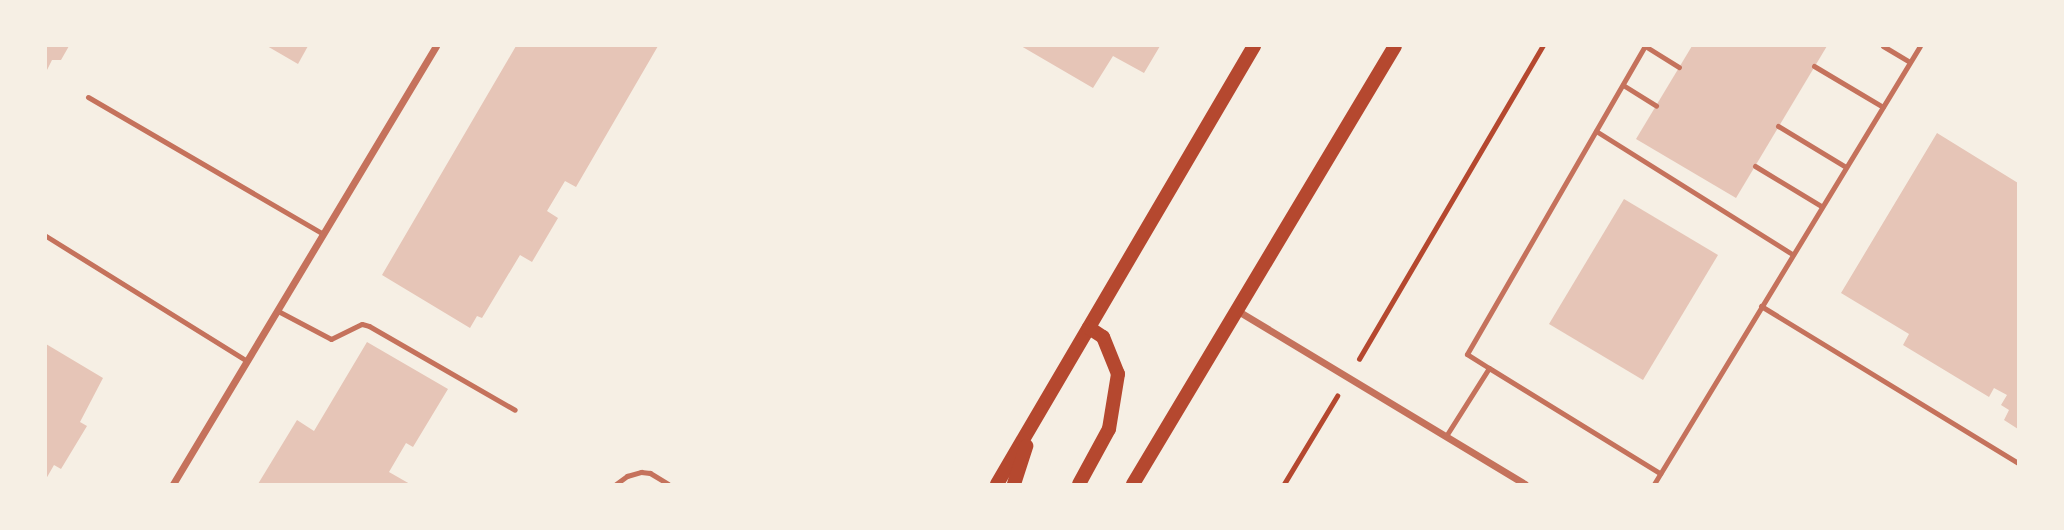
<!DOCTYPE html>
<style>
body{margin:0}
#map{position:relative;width:2064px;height:530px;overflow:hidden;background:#f6efe4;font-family:"PT Sans Narrow",sans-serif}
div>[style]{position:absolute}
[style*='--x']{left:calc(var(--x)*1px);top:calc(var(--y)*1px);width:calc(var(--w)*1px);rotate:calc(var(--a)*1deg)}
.building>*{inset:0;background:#e6c5b7}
.path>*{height:4.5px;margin:-2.25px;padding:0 2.25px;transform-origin:2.25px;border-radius:2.25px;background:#b5482f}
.service>*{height:5px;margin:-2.5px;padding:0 2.5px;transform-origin:2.5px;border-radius:2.5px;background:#c5725c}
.minor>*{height:7px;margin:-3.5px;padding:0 3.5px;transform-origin:3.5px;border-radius:3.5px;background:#c5725c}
.secondary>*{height:14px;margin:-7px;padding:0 7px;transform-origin:7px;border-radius:7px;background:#b5482f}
span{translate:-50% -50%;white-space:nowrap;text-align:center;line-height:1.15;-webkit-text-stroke:7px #f6efe4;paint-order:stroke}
.frame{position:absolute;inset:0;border:47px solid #f6efe4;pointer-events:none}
</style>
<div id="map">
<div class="building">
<i style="clip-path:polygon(46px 46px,69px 46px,61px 60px,52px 60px,46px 72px)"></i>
<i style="clip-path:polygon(267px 46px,308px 46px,298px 64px)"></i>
<i style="clip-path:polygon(516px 46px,658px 46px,576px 187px,565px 181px,547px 211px,558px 218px,532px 262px,520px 255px,482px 318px,477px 316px,470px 328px,382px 275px)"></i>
<i style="clip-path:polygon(1021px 46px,1160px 46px,1144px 73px,1113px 56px,1093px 88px)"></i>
<i style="clip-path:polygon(1692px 46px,1827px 46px,1736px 198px,1636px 139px)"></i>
<i style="clip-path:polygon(1937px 133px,2018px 183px,2018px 429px,2004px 420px,2009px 410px,2001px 405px,2007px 395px,1994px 388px,1989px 397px,1903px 345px,1909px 334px,1841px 293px)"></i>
<i style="clip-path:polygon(1624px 199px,1718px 255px,1643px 380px,1549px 324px)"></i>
<i style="clip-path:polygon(367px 342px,448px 389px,413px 447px,406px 443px,389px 472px,410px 484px,258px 484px,297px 420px,314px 431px)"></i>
<i style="clip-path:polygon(46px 344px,103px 378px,80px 422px,87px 426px,61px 469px,54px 465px,46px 479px)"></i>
</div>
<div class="path">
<i style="--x:1359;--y:359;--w:363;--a:-59.6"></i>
<i style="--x:1284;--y:484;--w:103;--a:-58.9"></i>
</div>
<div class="service">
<i style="--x:1645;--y:46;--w:40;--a:32"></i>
<i style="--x:1883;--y:46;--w:31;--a:31"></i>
<i style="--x:1814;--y:66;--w:80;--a:30.7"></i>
<i style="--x:1623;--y:85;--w:39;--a:32"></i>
<i style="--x:88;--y:97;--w:272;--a:30.2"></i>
<i style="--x:1778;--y:126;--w:79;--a:31.1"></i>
<i style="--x:1596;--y:131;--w:231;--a:32.1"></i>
<i style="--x:1755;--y:166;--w:77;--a:31.2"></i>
<i style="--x:46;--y:236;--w:237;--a:31.9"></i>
<i style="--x:1761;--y:306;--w:301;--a:31.4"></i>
<i style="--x:278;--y:311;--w:60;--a:27.8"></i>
<i style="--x:331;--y:339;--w:34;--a:-26"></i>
<i style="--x:362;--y:324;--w:7;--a:16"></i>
<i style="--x:369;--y:326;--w:168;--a:29.9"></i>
<i style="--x:1489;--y:368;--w:201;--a:31.6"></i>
<i style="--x:1446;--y:436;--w:80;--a:-57.7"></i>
<i style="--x:1489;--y:368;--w:26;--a:-148"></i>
<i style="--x:1467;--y:354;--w:356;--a:-60"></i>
<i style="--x:616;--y:484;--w:14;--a:-36"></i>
<i style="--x:627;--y:476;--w:15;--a:-16"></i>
<i style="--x:641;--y:472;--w:9;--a:6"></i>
<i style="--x:650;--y:473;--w:21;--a:31"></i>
<i style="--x:1654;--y:484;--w:512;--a:-58.73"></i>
</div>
<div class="minor">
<i style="--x:1238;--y:311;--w:335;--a:31.1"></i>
<i style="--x:173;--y:484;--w:511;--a:-59.02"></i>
</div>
<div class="secondary">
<i style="--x:997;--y:484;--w:508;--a:-59.6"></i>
<i style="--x:1014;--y:484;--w:40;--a:-72"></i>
<i style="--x:1079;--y:484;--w:63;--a:-61.4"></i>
<i style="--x:1109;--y:429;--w:56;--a:-80.7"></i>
<i style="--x:1118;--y:374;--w:40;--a:-112"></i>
<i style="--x:1103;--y:337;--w:17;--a:-147"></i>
<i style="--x:1133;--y:484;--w:510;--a:-59.11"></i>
</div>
<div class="frame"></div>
</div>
